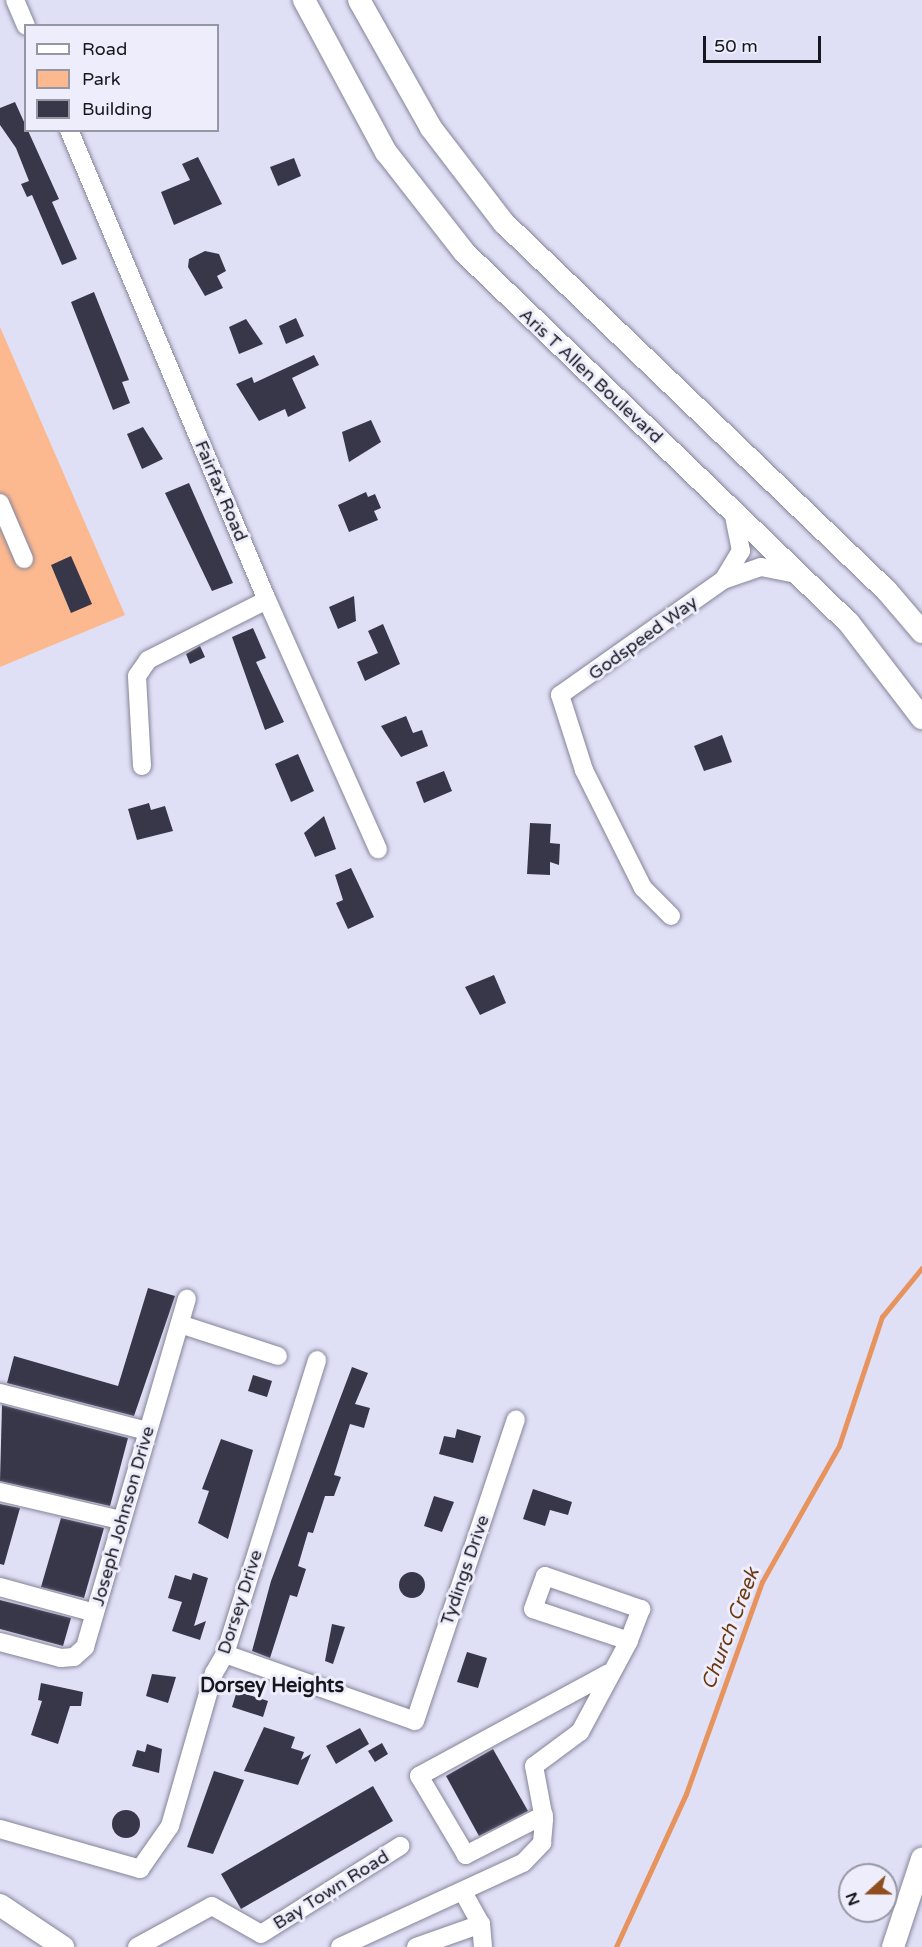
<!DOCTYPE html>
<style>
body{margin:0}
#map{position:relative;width:922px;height:1947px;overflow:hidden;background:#dfdff6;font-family:"Varela Round",sans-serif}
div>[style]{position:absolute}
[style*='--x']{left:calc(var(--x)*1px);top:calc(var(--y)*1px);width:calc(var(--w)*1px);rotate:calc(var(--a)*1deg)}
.green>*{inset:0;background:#fcb990}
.stream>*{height:4.5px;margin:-2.25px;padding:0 2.25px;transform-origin:2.25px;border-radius:2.25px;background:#e7935e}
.building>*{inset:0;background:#38374a}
.round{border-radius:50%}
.roads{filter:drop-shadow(0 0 2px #858499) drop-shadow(0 0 2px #858499)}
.minor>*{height:18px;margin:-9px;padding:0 9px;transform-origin:9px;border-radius:9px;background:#fff}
.major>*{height:22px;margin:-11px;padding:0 11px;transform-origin:11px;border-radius:11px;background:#fff}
span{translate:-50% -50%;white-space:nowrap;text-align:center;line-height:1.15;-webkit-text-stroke:6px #ededfb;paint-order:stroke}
.street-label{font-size:18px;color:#17171f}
.water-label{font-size:20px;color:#6d370f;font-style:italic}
.neighbourhood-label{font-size:20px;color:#17171f;font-weight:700}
.legend{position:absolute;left:24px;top:24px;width:195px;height:108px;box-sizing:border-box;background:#ededfb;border:2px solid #9797a3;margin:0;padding:8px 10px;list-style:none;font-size:18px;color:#17171f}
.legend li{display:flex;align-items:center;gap:12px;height:30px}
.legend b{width:30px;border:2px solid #9797a3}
.north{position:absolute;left:838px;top:1863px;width:60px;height:60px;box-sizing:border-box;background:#ededfb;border:2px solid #9797a3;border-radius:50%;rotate:249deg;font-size:16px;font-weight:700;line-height:24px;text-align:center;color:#17171f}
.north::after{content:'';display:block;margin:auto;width:21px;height:27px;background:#904d1e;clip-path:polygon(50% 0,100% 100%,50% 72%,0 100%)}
.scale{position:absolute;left:703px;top:36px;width:118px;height:27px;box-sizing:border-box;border:3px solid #17171f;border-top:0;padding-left:8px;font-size:18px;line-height:21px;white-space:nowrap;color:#17171f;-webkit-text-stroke:4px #ededfb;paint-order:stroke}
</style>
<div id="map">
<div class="green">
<i style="clip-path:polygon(0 327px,125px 615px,0 667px)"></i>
</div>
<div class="stream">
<i style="--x:616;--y:1947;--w:168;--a:-65.4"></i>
<i style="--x:686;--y:1794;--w:225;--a:-70.3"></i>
<i style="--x:762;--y:1582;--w:156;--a:-60.5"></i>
<i style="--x:839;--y:1446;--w:136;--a:-71.6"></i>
<i style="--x:882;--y:1317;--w:63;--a:-50.8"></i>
</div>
<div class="building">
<i style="clip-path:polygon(15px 102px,59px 199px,52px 202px,77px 259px,62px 265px,32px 195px,27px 197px,21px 184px,29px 181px,16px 148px,0 125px,0 108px)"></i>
<i style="clip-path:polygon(198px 157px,222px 204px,174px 225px,161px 192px,190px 180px,182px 164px)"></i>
<i style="clip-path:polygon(294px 158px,301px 176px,278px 186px,270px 167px)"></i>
<i style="clip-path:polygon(205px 251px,219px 254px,226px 271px,217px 276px,223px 288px,205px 296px,188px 267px,189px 259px)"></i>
<i style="clip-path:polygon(94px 292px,129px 380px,122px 382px,130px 403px,113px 410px,71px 302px)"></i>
<i style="clip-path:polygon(296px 318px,304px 336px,286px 344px,279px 326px)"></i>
<i style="clip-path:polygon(246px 319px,263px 344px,239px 354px,229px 327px)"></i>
<i style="clip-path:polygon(314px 355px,319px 365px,292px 378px,306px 408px,288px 417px,285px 409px,259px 421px,236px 384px,252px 377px,254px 383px)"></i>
<i style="clip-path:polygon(371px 420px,381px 442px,349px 462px,342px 432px)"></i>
<i style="clip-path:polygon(143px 427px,163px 459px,142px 469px,127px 434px)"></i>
<i style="clip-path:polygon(189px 483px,233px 583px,212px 591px,165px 493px)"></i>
<i style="clip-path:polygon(366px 492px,368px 497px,375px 494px,381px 508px,374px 511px,378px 520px,349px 532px,338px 505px)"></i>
<i style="clip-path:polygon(71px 556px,92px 604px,71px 613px,51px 565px)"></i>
<i style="clip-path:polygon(354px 596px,356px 621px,338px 629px,329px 607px)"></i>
<i style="clip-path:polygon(383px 624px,400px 664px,365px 681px,357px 662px,378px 653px,368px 631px)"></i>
<i style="clip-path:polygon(253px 628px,266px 658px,256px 662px,284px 722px,265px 730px,232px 637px)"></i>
<i style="clip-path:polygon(200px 646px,205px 657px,190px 664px,186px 654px)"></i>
<i style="clip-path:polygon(406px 716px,413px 733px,422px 730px,428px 746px,401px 757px,381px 726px)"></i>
<i style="clip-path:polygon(722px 735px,732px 762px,704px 771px,694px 746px)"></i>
<i style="clip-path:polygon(298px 754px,314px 791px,291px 802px,275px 764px)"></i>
<i style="clip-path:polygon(444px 771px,452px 791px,424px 803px,416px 782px)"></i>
<i style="clip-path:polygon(149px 803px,151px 810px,165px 806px,173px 831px,137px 840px,128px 809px)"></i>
<i style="clip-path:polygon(324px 816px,336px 849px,315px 857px,304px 833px)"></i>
<i style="clip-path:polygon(530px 823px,551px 824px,550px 843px,560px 844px,559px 865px,550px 862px,550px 875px,527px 874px)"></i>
<i style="clip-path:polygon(351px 868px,374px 917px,348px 929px,336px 903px,343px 900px,335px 875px)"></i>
<i style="clip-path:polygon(494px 975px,506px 1003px,480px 1015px,465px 987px)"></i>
<i style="clip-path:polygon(148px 1288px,175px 1296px,134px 1416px,7px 1383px,14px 1356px,118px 1386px)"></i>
<i style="clip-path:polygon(352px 1367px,368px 1373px,355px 1404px,370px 1408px,364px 1428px,350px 1424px,334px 1475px,341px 1477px,334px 1496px,325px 1496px,313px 1533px,308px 1532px,298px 1566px,306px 1569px,297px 1597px,290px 1595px,270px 1658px,252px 1651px,271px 1581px)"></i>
<i style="clip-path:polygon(253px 1375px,272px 1381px,267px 1397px,248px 1391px)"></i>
<i style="clip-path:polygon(2px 1405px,128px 1438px,110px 1506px,0 1481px)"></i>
<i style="clip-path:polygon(457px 1429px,481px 1436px,473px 1463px,439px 1454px,444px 1436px,455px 1438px)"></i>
<i style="clip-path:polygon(221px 1439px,253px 1450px,228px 1539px,198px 1523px,209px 1491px,202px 1489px)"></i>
<i style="clip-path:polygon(533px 1489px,572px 1502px,568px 1515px,550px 1510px,545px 1526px,523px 1519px)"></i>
<i style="clip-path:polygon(434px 1496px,454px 1502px,442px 1532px,424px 1526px)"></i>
<i style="clip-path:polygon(0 1504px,20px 1508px,4px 1565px,0 1564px)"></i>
<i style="clip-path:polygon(61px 1518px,104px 1528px,84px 1598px,41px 1587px)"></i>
<i class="round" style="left:399px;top:1572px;width:26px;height:26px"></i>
<i style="clip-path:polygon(193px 1573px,208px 1578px,194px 1626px,206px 1621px,200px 1640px,172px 1631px,182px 1602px,168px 1598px,175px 1575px,191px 1580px)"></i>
<i style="clip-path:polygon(0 1600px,71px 1618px,63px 1646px,0 1629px)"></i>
<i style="clip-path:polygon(332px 1624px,345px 1627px,333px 1664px,325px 1661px)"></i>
<i style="clip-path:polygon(467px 1652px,487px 1658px,478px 1688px,457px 1682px)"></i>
<i style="clip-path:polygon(152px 1674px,176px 1677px,168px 1703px,146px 1696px)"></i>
<i style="clip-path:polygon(41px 1683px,83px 1692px,81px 1706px,70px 1706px,58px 1744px,31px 1735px,42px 1701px,38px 1700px)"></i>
<i style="clip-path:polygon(237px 1691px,268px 1701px,263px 1717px,232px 1707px)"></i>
<i style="clip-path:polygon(264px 1727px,295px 1737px,291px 1748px,304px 1752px,301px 1760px,311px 1754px,298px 1785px,244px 1771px)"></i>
<i style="clip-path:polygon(360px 1728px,369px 1744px,336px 1764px,326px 1746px)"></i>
<i style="clip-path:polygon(382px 1743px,388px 1754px,375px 1762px,368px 1751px)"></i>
<i style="clip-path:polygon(147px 1744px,162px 1749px,159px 1773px,132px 1766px,137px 1750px,145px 1752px)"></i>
<i style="clip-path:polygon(493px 1749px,528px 1811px,479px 1836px,446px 1776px)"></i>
<i style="clip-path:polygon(214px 1771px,244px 1780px,213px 1854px,187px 1847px)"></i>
<i style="clip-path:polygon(373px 1786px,393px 1821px,241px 1909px,221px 1874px)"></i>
<i class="round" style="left:112px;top:1810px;width:28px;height:28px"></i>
</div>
<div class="roads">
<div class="minor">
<i style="--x:15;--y:0;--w:28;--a:67"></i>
<i style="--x:69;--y:130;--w:510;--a:67.16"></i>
<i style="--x:267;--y:600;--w:273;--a:66"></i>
<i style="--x:0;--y:503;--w:61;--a:66.8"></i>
<i style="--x:724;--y:579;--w:33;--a:-59"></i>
<i style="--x:741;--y:551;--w:41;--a:-101.3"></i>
<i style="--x:142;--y:766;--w:90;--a:-93.2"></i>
<i style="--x:137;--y:676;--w:19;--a:-55"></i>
<i style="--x:148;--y:660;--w:133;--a:-26.8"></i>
<i style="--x:671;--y:916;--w:40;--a:-135"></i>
<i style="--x:643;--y:888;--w:132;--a:-116.6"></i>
<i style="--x:584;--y:770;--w:79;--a:-107.7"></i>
<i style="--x:560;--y:695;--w:199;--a:-35.2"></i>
<i style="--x:723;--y:580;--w:40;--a:-18.9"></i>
<i style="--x:761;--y:567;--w:37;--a:11"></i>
<i style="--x:180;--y:1324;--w:103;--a:18.1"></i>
<i style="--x:0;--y:1393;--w:152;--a:14.5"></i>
<i style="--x:0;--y:1492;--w:123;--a:13.1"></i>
<i style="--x:0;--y:1587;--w:98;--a:15.3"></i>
<i style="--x:0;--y:1642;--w:63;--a:14.7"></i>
<i style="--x:61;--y:1658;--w:13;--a:-4"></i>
<i style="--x:74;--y:1657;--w:15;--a:-42"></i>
<i style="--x:85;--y:1647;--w:363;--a:-73.7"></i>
<i style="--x:225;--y:1654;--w:201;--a:19.4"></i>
<i style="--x:415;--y:1721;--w:318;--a:-71.5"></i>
<i style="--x:544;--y:1815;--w:88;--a:152.9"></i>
<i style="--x:466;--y:1855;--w:92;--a:-120.7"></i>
<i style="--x:419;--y:1776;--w:214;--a:-28.5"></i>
<i style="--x:0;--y:1829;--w:146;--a:15.9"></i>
<i style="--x:140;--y:1869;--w:52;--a:-55.1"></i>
<i style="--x:170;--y:1826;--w:159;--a:-74"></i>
<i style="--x:214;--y:1673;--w:22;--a:-60"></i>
<i style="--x:225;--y:1654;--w:308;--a:-72.6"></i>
<i style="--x:463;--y:1892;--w:37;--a:61"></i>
<i style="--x:481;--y:1924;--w:23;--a:85"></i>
<i style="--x:137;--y:1947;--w:85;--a:-28.7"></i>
<i style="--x:212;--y:1906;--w:56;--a:29.7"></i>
<i style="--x:261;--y:1934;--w:165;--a:-32.3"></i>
<i style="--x:340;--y:1947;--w:201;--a:-24.7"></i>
<i style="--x:523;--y:1863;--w:28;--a:-46"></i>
<i style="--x:542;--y:1843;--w:24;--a:-85"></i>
<i style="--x:544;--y:1819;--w:54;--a:-100.7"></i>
<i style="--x:534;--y:1766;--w:57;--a:-36.5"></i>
<i style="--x:580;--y:1732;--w:103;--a:-61.7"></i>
<i style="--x:629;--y:1641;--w:101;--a:-161.6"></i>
<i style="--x:533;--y:1609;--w:35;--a:-70"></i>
<i style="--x:545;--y:1576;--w:102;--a:19"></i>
<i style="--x:641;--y:1609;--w:34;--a:111"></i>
<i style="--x:416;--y:1947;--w:69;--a:-19.5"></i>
</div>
<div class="major">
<i style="--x:304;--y:0;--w:173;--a:61.7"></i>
<i style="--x:386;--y:152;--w:128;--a:52"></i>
<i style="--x:465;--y:253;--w:533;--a:43.94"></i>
<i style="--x:849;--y:623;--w:120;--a:52.5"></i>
<i style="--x:359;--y:0;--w:147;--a:60.6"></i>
<i style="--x:431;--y:128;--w:120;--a:52.5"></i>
<i style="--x:504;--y:223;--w:531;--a:43.86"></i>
<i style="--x:887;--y:591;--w:54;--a:49.5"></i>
<i style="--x:0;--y:1905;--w:76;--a:33.7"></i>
<i style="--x:893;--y:1947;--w:93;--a:-71.8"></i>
</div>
</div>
<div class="street-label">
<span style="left:591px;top:376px;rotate:43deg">Aris T Allen Boulevard</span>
<span style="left:221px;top:491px;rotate:67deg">Fairfax Road</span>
<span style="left:643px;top:638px;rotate:-36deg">Godspeed Way</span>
<span style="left:123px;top:1516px;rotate:-74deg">Joseph Johnson Drive</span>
<span style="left:465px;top:1570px;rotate:-71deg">Tydings Drive</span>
<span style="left:240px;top:1602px;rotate:-72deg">Dorsey Drive</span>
<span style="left:331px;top:1890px;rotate:-32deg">Bay Town Road</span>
</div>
<div class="water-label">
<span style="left:731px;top:1629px;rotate:-69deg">Church Creek</span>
</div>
<div class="neighbourhood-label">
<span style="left:272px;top:1686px">Dorsey Heights</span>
</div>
<ul class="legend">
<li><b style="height:8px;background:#fff"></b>Road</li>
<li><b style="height:16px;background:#fcb990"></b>Park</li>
<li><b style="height:16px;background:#38374a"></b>Building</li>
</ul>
<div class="north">N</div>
<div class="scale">50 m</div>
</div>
